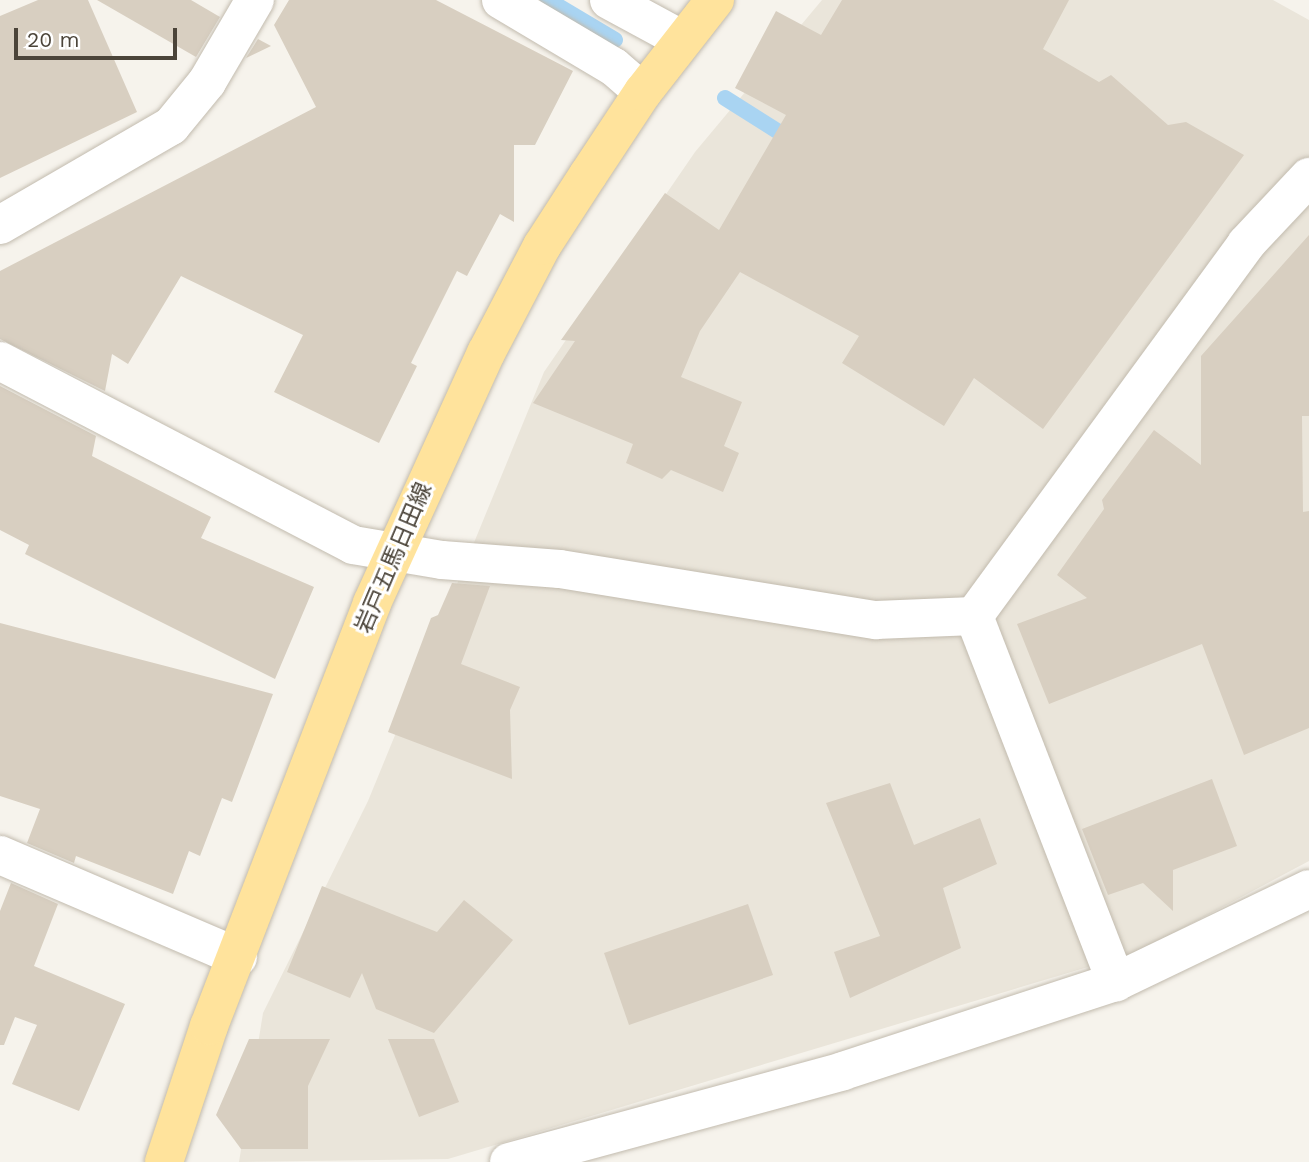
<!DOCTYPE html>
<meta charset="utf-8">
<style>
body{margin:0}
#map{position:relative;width:1309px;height:1162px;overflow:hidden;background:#f6f3ec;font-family:"Work Sans","Noto Sans JP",sans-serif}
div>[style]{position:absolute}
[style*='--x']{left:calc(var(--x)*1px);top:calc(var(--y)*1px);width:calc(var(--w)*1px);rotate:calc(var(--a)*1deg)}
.residential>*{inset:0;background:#eae5da}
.stream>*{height:16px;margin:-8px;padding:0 8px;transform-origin:8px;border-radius:8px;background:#a9d4f2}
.building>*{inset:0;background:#d8cfc1}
.roads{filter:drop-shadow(0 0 2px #c2bbae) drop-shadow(0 0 2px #c2bbae)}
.minor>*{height:38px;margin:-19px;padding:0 19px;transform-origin:19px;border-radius:19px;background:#fff}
.major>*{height:38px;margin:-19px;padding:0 19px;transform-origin:19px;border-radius:19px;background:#ffe39c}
span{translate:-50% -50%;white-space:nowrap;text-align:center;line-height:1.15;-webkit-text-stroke:6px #fff;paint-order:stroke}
.street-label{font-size:23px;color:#4b4439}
.scale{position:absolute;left:14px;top:28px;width:163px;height:32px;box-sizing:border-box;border:4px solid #4b4439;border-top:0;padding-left:9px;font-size:21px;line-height:24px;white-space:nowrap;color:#4b4439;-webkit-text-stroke:5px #fff;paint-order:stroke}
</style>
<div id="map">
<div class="residential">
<i style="clip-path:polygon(822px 0,1273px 0,1309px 20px,1309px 861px,1138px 952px,448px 1159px,239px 1162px,263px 1013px,368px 801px,544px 372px,695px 152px)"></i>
</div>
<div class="stream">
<i style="--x:548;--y:0;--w:78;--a:30.8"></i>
<i style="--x:725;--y:98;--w:80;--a:32.3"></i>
</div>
<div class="building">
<i style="clip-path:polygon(38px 0,88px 0,137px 112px,0 178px,0 16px)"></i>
<i style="clip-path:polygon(97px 0,191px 0,220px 17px,196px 57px)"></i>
<i style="clip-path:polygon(289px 0,436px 0,573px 71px,535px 145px,514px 145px,514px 222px,500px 214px,467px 276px,457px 271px,411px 363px,417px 366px,379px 443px,274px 392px,303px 335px,181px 276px,128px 364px,112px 354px,105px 391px,0 339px,0 271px,316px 107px,274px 25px)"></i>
<i style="clip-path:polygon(842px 0,1069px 0,1043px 49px,1099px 82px,1111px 75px,1168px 125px,1186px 122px,1244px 155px,1043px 429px,974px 378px,944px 426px,842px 363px,859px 336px,740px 272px,700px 331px,681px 377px,742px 402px,724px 446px,739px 453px,723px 492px,671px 470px,662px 479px,626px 463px,633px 444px,533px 403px,575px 341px,561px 340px,665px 193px,719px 230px,786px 115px,735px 88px,776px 11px,821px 35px)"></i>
<i style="clip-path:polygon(258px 39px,271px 46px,246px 58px)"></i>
<i style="clip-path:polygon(1309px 235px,1309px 416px,1302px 416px,1303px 512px,1309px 511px,1309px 728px,1244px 755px,1202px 644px,1049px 704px,1017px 624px,1087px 598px,1057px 575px,1104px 509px,1102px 500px,1154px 430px,1201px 465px,1201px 356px)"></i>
<i style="clip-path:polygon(0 386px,96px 436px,92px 456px,211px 517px,201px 538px,314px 587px,275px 679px,25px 554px,29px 545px,0 530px)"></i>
<i style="clip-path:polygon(452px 583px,490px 586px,461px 664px,520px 687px,510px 710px,512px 779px,388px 732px,431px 618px,438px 615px)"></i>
<i style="clip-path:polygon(0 623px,273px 694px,232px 802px,222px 798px,200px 856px,189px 851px,173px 894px,76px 856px,74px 863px,27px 843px,40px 809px,0 796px)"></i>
<i style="clip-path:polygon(1212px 779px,1237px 846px,1173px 870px,1173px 911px,1143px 883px,1108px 895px,1082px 829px)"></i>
<i style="clip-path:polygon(890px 783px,914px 845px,980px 818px,997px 864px,943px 888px,961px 948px,850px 998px,834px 952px,880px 936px,826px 803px)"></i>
<i style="clip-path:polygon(11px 883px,58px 904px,34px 966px,125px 1004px,79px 1111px,12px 1084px,37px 1025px,15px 1017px,4px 1045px,0 1045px,0 911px)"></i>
<i style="clip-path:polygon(322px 886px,437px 932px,464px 900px,513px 940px,434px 1033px,376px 1009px,362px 973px,350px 998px,287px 972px)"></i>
<i style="clip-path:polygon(748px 904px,773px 975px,629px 1025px,604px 953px)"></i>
<i style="clip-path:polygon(249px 1039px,330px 1039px,308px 1086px,308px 1149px,241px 1149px,216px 1115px)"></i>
<i style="clip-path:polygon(388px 1039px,434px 1039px,459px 1102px,419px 1117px)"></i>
</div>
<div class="roads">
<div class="minor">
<i style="--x:501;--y:0;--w:131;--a:30.7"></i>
<i style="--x:614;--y:67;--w:38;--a:41"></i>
<i style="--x:609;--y:0;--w:84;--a:28.4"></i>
<i style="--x:0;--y:225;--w:198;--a:-30.1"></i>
<i style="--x:171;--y:126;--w:57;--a:-50.7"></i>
<i style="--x:207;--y:82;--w:95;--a:-59.7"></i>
<i style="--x:0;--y:361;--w:398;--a:27.5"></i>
<i style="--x:353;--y:545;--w:90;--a:9.6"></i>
<i style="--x:442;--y:560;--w:118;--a:4.4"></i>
<i style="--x:560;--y:569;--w:320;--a:9.2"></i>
<i style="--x:876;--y:620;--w:98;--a:-2.3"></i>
<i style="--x:974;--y:616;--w:461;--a:-53.8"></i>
<i style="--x:1246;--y:244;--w:92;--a:-46.8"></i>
<i style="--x:974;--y:616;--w:393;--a:68.8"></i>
<i style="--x:0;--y:855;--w:259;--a:23.2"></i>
<i style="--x:509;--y:1162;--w:346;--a:-15.2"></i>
<i style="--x:843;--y:1071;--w:287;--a:-18.1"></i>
<i style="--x:1116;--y:982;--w:214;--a:-25.7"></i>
</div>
<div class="major">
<i style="--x:164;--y:1162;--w:143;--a:-71.7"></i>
<i style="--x:209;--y:1026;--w:453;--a:-68.9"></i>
<i style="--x:372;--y:603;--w:275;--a:-65.5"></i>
<i style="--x:486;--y:353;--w:121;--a:-62.4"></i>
<i style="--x:542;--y:246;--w:85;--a:-57.1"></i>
<i style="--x:588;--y:175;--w:100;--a:-56.5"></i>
<i style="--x:643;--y:92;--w:117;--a:-52"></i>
</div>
</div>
<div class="street-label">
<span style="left:394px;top:558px;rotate:-67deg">岩戸五馬日田線</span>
</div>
<div class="scale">20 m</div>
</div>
